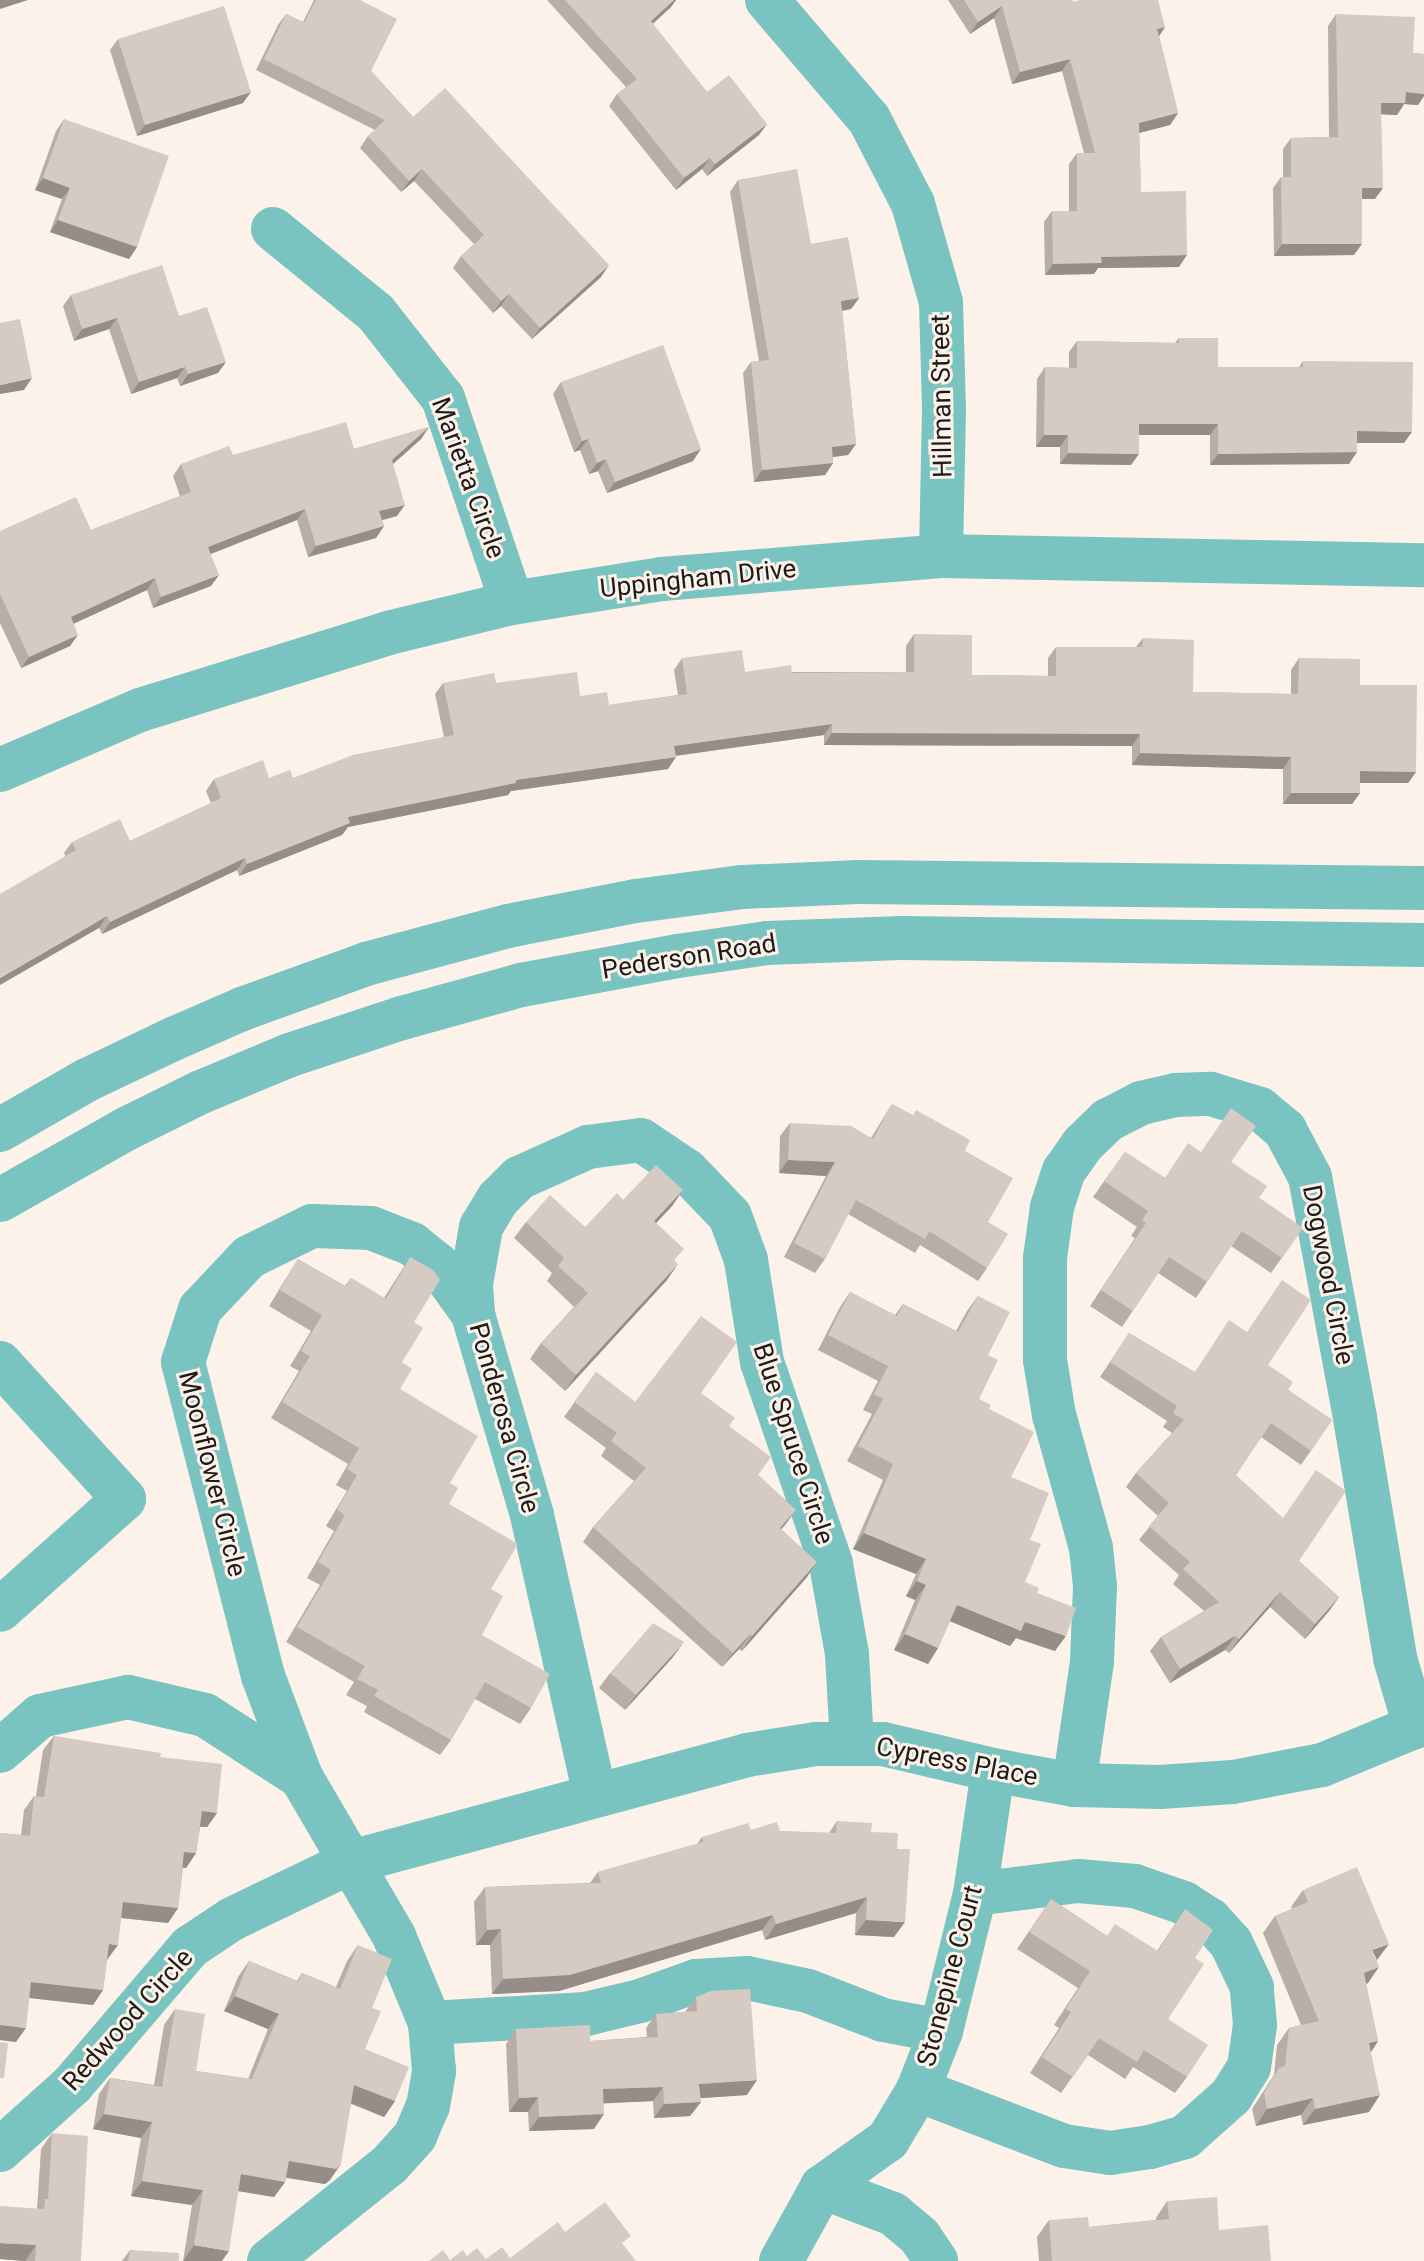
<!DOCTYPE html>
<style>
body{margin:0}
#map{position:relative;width:1424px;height:2261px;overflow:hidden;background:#fdf2ea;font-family:Roboto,sans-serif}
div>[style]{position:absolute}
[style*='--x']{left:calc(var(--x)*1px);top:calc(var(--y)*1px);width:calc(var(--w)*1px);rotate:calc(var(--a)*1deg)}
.minor>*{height:44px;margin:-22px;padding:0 22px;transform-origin:22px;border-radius:22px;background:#79c4c1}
.wall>*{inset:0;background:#b7afa7}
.shaded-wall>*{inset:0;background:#958e88}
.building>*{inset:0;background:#d5cbc2}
span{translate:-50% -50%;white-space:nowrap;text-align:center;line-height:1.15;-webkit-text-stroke:6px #fdf2ea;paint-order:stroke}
.street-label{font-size:26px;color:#1d1a17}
</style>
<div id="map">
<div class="minor">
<i style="--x:767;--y:0;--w:157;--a:49.4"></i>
<i style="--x:869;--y:119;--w:96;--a:62.6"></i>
<i style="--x:913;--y:204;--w:102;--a:74.1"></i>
<i style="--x:941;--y:302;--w:108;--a:88.4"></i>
<i style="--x:944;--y:410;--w:146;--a:91.2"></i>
<i style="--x:273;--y:229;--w:133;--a:39.2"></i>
<i style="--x:376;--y:313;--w:108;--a:51.8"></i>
<i style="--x:443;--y:398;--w:216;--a:71.4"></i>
<i style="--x:0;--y:770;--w:152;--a:-23.2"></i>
<i style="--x:140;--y:710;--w:260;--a:-17.2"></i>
<i style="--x:388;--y:633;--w:128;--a:-13.6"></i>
<i style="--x:512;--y:603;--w:152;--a:-9.1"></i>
<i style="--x:662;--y:579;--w:280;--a:-4.7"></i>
<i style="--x:941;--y:556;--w:483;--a:1.1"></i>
<i style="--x:0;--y:1130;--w:100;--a:-29.9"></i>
<i style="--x:87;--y:1080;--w:95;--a:-25.5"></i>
<i style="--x:173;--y:1039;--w:75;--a:-23.5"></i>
<i style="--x:242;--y:1009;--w:132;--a:-19.9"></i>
<i style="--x:366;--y:964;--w:147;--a:-15"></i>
<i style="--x:508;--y:926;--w:130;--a:-11.1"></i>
<i style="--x:636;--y:901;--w:108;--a:-7.5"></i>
<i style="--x:743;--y:887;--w:115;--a:-2.5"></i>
<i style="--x:858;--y:882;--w:566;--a:0.61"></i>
<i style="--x:0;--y:1200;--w:145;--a:-29.4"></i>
<i style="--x:126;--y:1129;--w:84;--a:-26.3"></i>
<i style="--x:201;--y:1092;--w:96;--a:-22.6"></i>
<i style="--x:290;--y:1055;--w:118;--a:-18.3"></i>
<i style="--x:402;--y:1018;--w:123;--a:-15.5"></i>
<i style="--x:521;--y:985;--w:160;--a:-10.5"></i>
<i style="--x:678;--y:956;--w:90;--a:-8.3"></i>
<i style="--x:767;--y:943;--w:134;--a:-2.1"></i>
<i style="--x:901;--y:938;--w:523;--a:0.77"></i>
<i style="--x:0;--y:1363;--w:184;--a:47.6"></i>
<i style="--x:124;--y:1499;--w:166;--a:138.2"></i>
<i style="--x:0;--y:1751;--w:53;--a:-41.2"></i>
<i style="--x:40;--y:1716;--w:90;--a:-12.2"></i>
<i style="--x:128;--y:1697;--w:79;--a:13.2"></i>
<i style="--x:205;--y:1715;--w:114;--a:32.9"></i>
<i style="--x:1074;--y:1785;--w:125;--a:-81.7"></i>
<i style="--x:1092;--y:1661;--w:75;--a:-87.7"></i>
<i style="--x:1095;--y:1586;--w:38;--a:-96"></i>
<i style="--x:1091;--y:1548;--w:138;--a:-105.5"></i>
<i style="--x:1054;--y:1415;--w:56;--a:-99.3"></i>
<i style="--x:1045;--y:1360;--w:102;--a:-90"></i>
<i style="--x:1045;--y:1258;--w:51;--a:-82.2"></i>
<i style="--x:1052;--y:1207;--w:38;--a:-72"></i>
<i style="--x:1064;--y:1171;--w:33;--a:-55"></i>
<i style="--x:1083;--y:1144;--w:35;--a:-44"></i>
<i style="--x:1108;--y:1120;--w:37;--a:-27"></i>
<i style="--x:1141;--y:1103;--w:35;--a:-13"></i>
<i style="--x:1175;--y:1095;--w:36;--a:-2"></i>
<i style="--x:1211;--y:1094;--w:51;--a:17"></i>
<i style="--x:1260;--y:1109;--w:33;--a:40"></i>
<i style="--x:1285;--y:1130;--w:53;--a:62"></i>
<i style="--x:1310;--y:1177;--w:245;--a:79.4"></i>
<i style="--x:1355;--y:1418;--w:243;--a:80.5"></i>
<i style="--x:1395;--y:1658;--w:72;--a:73.8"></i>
<i style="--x:595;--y:1795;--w:287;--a:-102.7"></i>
<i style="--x:532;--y:1515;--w:209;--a:-106.4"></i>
<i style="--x:473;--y:1314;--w:30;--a:-94"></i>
<i style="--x:471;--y:1284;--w:58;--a:-80"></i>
<i style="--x:481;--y:1227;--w:33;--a:-59"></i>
<i style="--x:498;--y:1199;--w:30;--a:-45"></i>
<i style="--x:519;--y:1178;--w:76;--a:-24.2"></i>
<i style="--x:588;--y:1147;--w:53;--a:-7.5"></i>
<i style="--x:641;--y:1140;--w:55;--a:34"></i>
<i style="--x:687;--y:1171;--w:62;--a:46.3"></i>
<i style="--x:730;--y:1216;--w:47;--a:70"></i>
<i style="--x:746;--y:1260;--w:103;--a:81.1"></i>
<i style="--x:762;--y:1362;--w:213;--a:71.1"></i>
<i style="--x:831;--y:1564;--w:91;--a:79.9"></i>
<i style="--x:847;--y:1654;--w:89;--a:86.8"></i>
<i style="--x:430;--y:2023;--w:156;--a:-3.3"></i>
<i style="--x:586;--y:2014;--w:56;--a:-13.5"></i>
<i style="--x:640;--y:2001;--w:59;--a:-19.7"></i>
<i style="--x:696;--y:1981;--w:51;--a:-3.4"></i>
<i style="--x:747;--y:1978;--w:62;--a:12"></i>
<i style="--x:808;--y:1991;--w:80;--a:21.1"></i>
<i style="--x:883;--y:2020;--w:59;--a:10.7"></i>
<i style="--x:918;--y:2090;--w:156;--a:21"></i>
<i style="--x:1064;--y:2146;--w:47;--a:8.7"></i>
<i style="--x:1110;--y:2153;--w:40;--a:-8.5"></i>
<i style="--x:1150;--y:2147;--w:36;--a:-16"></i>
<i style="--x:1185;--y:2137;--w:62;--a:-41.7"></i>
<i style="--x:1231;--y:2096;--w:34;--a:-58"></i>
<i style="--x:1249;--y:2067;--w:42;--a:-81.9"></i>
<i style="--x:1255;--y:2025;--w:38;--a:-95"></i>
<i style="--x:1252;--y:1987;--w:49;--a:-115.5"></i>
<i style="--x:1231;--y:1943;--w:31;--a:-132"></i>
<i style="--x:1210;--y:1920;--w:31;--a:-147"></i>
<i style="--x:1184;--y:1903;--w:52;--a:-160.9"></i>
<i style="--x:1135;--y:1886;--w:57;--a:-175"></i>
<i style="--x:1078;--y:1881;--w:104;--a:172.8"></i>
<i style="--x:0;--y:2150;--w:97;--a:-42.1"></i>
<i style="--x:72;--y:2085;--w:182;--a:-49.5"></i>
<i style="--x:190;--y:1947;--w:50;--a:-33.7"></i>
<i style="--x:232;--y:1919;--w:132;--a:-25.6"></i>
<i style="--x:351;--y:1862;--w:410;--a:-15.1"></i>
<i style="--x:747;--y:1755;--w:70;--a:-9.1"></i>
<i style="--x:816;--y:1744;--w:67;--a:0"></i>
<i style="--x:883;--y:1744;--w:113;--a:13.3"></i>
<i style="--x:993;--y:1770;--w:82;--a:10.5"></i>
<i style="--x:1074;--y:1785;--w:86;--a:1.3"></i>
<i style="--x:1160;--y:1787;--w:73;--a:-3.9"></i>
<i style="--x:1233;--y:1782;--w:91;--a:-10.8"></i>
<i style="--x:1322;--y:1765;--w:110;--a:-22.4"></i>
<i style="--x:822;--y:2187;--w:76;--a:20.8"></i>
<i style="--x:893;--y:2214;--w:35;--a:40"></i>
<i style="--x:920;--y:2237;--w:29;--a:56"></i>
<i style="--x:269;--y:2261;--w:155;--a:-38.7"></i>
<i style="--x:390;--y:2164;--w:38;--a:-48"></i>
<i style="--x:415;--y:2136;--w:33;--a:-67"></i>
<i style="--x:428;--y:2106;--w:36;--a:-80"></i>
<i style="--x:434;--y:2071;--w:48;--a:-94.8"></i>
<i style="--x:430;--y:2023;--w:94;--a:-112.5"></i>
<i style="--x:394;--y:1936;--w:184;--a:-120.3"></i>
<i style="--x:301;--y:1777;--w:108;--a:-110.6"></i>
<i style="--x:263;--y:1676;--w:324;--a:-104.3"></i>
<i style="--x:183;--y:1362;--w:56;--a:-72.2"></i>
<i style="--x:200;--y:1309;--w:71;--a:-46.7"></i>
<i style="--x:249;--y:1257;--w:70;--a:-26.2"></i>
<i style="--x:312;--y:1226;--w:59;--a:1.9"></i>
<i style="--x:371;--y:1228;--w:44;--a:21.3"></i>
<i style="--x:412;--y:1244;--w:32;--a:39"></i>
<i style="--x:437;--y:1264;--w:62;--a:54.2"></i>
<i style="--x:781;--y:2261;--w:85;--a:-61"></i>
<i style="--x:822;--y:2187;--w:81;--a:-35.5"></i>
<i style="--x:888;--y:2140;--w:58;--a:-59"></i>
<i style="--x:918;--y:2090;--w:63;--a:-68.7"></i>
<i style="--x:941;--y:2031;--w:141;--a:-76.1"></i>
<i style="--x:975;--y:1894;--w:125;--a:-81.7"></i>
</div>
<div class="wall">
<i style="clip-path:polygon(314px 0,360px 0,371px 71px,413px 117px,601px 277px,532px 339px,501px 306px,493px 313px,453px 268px,461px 256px,474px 244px,414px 181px,401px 192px,360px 148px,368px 136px,375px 130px,256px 70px,278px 25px,286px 14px,303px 22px)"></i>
<i style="clip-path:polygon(547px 0,676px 0,671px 7px,652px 24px,707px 92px,759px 135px,707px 176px,702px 169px,676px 190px,609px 106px,617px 94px,626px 87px)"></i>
<i style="clip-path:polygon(948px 0,1072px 0,1073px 2px,1165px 27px,1159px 36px,1178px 113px,1170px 125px,1139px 133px,1141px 192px,1179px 267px,1098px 268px,1094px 274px,1045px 275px,1044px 222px,1052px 211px,1069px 211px,1069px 164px,1077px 153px,1084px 153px,1062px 71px,1012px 84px,994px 18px,970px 34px)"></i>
<i style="clip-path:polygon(1336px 14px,1413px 53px,1424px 54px,1424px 96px,1418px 105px,1404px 104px,1397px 115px,1381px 114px,1375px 199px,1362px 199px,1354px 255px,1274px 256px,1273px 188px,1281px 177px,1283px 177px,1283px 149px,1291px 138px,1329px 137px,1328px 26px)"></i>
<i style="clip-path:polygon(118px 39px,243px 103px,137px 136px,110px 50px)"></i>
<i style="clip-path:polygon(64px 119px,137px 247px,129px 259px,50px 232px,62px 199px,35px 190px,56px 131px)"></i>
<i style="clip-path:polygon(738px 180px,811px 244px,859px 298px,851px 309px,842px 311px,856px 444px,848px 455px,833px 457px,833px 463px,825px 475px,754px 482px,743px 373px,751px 362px,759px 361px,730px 192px)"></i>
<i style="clip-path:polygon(71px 295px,179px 316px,218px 373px,180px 386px,177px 378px,131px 394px,109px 329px,74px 341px,63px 306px)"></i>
<i style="clip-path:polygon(1179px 338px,1218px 367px,1299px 367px,1303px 361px,1404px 443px,1357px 443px,1349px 464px,1210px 465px,1210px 435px,1139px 435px,1131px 465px,1060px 464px,1060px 447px,1036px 447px,1037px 379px,1045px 367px,1069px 368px,1069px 352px,1077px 341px,1175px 343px)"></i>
<i style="clip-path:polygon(561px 382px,693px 461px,607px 493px,598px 471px,589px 474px,580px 450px,574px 452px,553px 394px)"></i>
<i style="clip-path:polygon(429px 427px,421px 439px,393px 464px,397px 516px,382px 520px,384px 526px,376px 538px,308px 557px,297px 520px,211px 554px,211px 586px,153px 608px,147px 590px,73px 624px,70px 646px,21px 668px,0 623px,0 531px,91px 530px,180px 496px,173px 476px,181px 464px,233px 455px,354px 449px)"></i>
<i style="clip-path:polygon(914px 634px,972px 675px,1048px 676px,1048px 658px,1056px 647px,1136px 647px,1143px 638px,1193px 692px,1291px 694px,1291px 670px,1299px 658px,1360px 685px,1416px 772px,1408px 783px,1360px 783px,1360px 793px,1352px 804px,1283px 804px,1283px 769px,1132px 765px,1132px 746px,824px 745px,824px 735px,676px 756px,668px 769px,511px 791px,508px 795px,348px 827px,342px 835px,239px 876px,237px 870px,102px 934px,64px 853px,72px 842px,130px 841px,211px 803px,206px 791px,214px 779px,293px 778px,444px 737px,435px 694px,443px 683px,496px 683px,580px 696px,609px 705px,678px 695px,674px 670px,682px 658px,745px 672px,906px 672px,906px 646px)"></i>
<i style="clip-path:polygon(892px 1104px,965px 1151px,988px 1222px,987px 1268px,978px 1281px,920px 1245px,915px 1253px,848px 1214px,825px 1259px,815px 1273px,784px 1257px,826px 1176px,779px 1173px,780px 1136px,790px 1123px,871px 1138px)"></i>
<i style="clip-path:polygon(1125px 1152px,1165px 1178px,1201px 1152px,1231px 1162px,1259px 1198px,1303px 1228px,1271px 1273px,1231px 1246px,1196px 1298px,1158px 1273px,1122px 1327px,1090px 1306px,1135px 1238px,1131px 1236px,1137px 1227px,1093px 1197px)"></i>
<i style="clip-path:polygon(683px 1190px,672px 1206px,656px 1223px,675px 1261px,667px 1280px,565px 1391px,530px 1359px,541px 1343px,574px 1307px,547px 1281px,552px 1273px,514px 1238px,526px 1222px,585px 1227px,623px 1200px)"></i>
<i style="clip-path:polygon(410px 1257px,414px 1322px,402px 1362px,400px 1389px,450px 1483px,449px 1504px,491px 1589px,482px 1635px,531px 1708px,520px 1724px,475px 1699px,451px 1740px,440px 1755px,364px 1712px,367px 1706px,346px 1695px,354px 1682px,286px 1642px,320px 1585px,307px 1578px,334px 1531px,326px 1526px,347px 1491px,336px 1485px,348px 1464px,271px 1418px,299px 1371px,290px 1366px,311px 1331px,269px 1306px,298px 1259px,345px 1286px,351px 1278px,384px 1298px)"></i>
<i style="clip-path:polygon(850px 1292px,895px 1315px,903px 1304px,956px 1331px,967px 1311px,978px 1296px,988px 1355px,979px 1399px,989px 1409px,1030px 1540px,1025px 1582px,1037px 1593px,1055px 1651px,1016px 1638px,1010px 1646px,950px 1621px,938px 1648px,928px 1664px,894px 1650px,915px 1600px,906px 1596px,916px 1574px,853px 1549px,883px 1480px,847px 1461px,872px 1414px,863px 1410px,878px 1381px,818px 1350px,840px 1307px)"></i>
<i style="clip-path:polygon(1129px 1333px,1194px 1372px,1268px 1365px,1288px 1390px,1332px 1420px,1301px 1465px,1261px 1437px,1236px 1475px,1299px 1561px,1339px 1597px,1329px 1611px,1305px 1639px,1270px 1607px,1229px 1653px,1225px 1650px,1170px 1683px,1150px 1651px,1161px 1637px,1204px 1611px,1173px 1584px,1179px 1575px,1139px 1540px,1158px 1516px,1126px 1487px,1136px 1473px,1172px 1433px,1163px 1427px,1167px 1421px,1100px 1377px)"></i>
<i style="clip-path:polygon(596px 1372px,635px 1402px,701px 1393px,729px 1426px,758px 1475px,796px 1510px,781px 1529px,807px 1577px,742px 1651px,739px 1649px,722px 1667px,583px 1542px,593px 1527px,634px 1481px,601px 1456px,606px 1448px,564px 1417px)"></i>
<i style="clip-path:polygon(673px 1657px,625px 1710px,599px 1688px,610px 1673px)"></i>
<i style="clip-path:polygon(54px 1736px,160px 1757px,217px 1813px,207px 1827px,200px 1827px,196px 1853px,186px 1868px,183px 1867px,178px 1908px,168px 1923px,121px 1918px,107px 1960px,103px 1990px,93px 2005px,29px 1998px,16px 2042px,0 2040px,0 1833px,21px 1835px,24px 1810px,34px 1796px,36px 1796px,43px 1750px)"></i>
<i style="clip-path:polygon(837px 1821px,871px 1832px,894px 1937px,855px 1935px,856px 1913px,765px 1940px,762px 1930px,559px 1991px,492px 1994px,490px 1945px,476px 1945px,474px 1902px,485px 1887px,590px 1883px,598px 1872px,697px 1844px,702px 1837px,751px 1830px,829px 1833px)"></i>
<i style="clip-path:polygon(1303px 1890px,1377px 1960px,1368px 1983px,1366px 1984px,1378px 2041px,1371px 2052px,1369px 2112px,1303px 2125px,1301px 2115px,1256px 2126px,1252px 2109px,1274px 2075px,1277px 2045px,1289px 2028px,1301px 2025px,1263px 1933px,1275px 1916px,1292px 1909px,1291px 1907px)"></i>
<i style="clip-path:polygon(1051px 1899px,1107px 1936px,1157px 1951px,1185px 1909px,1195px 1958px,1168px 2019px,1187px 2077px,1175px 2093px,1133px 2067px,1125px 2079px,1088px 2055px,1061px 2093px,1030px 2073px,1059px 2028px,1054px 2025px,1078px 1988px,1017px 1949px)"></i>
<i style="clip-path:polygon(358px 1945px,372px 2008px,365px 2049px,395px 2101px,384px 2117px,351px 2104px,330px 2180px,325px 2184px,286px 2178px,285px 2182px,274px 2197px,239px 2191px,183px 2261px,192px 2205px,131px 2196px,141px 2138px,93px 2129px,99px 2094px,110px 2078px,154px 2085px,164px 2025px,175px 2009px,196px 2071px,248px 2079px,268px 2029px,224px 2011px,238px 1977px,249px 1961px,297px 1981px,302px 1973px,336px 1987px,347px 1961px)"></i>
<i style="clip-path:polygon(696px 1997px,747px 2095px,700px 2098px,701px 2102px,690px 2116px,654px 2118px,653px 2101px,604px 2103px,594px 2129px,529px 2131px,528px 2112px,509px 2112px,506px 2044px,516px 2029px,590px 2041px,647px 2037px,646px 2028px,656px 2014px,685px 2012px)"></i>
<i style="clip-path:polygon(52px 2133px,81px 2261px,25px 2261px,0 2259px,37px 2209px,41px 2149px)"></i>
<i style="clip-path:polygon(1167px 2201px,1219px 2230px,1271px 2261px,1039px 2261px,1037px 2237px,1049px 2220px,1089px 2227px,1156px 2220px,1156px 2218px)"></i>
<i style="clip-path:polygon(130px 2250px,179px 2261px,122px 2261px)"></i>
</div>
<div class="shaded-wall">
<i style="clip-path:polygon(0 0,28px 0,0 9px)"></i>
<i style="clip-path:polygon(674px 0,676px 0,671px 7px,643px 33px,651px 21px)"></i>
<i style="clip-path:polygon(1002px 6px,994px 18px,970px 34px,978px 22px)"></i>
<i style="clip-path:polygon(1165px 27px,1157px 39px,1157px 29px)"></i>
<i style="clip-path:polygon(1070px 59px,1062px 71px,1012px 84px,1020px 72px)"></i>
<i style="clip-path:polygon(251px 92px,243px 103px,137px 136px,145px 125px)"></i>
<i style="clip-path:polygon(1406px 92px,1424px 94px,1424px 96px,1418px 105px,1404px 104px,1397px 115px,1373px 114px,1381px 103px)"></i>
<i style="clip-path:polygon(1178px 113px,1170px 125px,1131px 135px,1139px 123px)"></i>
<i style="clip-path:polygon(767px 124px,759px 135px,707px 176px,715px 164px)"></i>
<i style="clip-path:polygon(710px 158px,702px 169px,676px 190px,684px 178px)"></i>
<i style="clip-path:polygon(422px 169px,414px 181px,401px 192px,409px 181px)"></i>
<i style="clip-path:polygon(43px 178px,70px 188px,62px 199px,35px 190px)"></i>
<i style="clip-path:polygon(1362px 188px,1383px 188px,1375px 199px,1354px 199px)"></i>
<i style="clip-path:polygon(58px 220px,137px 247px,129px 259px,50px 232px)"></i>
<i style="clip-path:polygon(1282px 244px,1362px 244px,1354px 255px,1274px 256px)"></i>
<i style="clip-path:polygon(1187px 255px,1179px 267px,1098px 268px,1094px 274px,1045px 275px,1053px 264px,1101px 257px)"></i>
<i style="clip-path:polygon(609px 265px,601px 277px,532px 339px,540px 328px)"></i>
<i style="clip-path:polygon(509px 294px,501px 306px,493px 313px,501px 301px)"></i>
<i style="clip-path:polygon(859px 298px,851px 309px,833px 312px,841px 301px)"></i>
<i style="clip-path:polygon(117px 318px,109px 329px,74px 341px,82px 329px)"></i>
<i style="clip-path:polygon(226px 362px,218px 373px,180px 386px,188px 374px)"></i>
<i style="clip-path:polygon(185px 367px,177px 378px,131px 394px,139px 382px)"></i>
<i style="clip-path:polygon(32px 378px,24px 390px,0 394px,0 385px)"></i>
<i style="clip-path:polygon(1139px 424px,1218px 424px,1210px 435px,1131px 435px)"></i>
<i style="clip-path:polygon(429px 427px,421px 439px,384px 472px,392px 460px)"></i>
<i style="clip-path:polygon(1357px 431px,1412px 432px,1404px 443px,1349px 443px)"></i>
<i style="clip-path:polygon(1044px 435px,1068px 435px,1060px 447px,1036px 447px)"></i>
<i style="clip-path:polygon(588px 439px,580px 450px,574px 452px,582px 441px)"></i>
<i style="clip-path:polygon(856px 444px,848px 455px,824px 458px,832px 447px)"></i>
<i style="clip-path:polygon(701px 449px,693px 461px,607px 493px,615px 482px)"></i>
<i style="clip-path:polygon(1357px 452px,1349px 464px,1210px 465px,1218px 454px)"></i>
<i style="clip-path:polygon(1068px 453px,1139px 454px,1131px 465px,1060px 464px)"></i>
<i style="clip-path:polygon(606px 459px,598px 471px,589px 474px,597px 463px)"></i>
<i style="clip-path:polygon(833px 463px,825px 475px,754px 482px,762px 470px)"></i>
<i style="clip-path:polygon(405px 505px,397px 516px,371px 523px,379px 511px)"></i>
<i style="clip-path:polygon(305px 509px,297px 520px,200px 558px,208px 547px)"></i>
<i style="clip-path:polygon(384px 526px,376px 538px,308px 557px,316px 546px)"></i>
<i style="clip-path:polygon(219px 575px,211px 586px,153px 608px,161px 597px)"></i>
<i style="clip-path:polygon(155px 578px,147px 590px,62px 629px,71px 617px)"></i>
<i style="clip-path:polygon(78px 635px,70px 646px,21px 668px,29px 657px)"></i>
<i style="clip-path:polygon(832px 724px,824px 735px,666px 757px,674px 746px)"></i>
<i style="clip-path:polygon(832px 733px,1140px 734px,1132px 746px,824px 745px)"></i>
<i style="clip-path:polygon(1140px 753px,1291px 757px,1283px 769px,1132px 765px)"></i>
<i style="clip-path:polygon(676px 757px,668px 769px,511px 791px,508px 795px,348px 827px,342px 835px,239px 876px,247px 864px,348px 817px,516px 780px)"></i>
<i style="clip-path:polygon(1360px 771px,1416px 772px,1408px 783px,1352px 783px)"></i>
<i style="clip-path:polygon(1291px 793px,1360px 793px,1352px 804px,1283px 804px)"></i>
<i style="clip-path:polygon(245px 858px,237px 870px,102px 934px,110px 922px)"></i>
<i style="clip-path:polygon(107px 916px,99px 928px,0 985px,0 978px)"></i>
<i style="clip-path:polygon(788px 1160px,835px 1162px,826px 1176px,779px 1173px)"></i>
<i style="clip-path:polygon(683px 1190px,672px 1206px,643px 1237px,654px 1221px)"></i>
<i style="clip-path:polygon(678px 1264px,667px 1280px,565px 1391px,576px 1375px)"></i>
<i style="clip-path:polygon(796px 1510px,785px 1525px,769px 1543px,780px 1528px)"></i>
<i style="clip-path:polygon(864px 1533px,926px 1559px,916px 1574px,853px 1549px)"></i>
<i style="clip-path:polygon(817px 1562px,807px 1577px,742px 1651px,752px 1636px)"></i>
<i style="clip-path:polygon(917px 1581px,926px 1585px,915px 1600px,906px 1596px)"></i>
<i style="clip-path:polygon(1280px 1592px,1270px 1607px,1229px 1653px,1239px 1639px)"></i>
<i style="clip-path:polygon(1339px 1597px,1329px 1611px,1305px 1639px,1315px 1624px)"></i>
<i style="clip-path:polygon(957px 1605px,1025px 1622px,1066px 1636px,1055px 1651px,1016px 1638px,1010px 1646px,947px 1620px)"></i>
<i style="clip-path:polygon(750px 1634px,739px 1649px,722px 1667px,733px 1653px)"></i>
<i style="clip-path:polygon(905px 1634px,938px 1648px,928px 1664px,894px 1650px)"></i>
<i style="clip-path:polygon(1235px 1636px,1225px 1650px,1170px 1683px,1180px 1669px)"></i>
<i style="clip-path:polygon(684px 1642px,673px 1657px,625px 1710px,636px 1695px)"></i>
<i style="clip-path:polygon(202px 1811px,217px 1813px,207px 1827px,191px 1826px)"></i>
<i style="clip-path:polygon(184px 1852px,196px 1853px,186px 1868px,174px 1866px)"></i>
<i style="clip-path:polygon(867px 1897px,856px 1913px,765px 1940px,776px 1924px)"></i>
<i style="clip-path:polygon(123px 1902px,178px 1908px,168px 1923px,113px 1917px)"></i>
<i style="clip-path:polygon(773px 1915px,762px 1930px,559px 1991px,492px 1994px,503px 1979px)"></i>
<i style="clip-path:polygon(866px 1920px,905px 1922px,894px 1937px,855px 1935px)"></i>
<i style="clip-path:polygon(501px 1929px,490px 1945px,476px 1945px,487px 1930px)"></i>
<i style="clip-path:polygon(109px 1944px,118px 1945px,107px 1960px,99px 1959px)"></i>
<i style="clip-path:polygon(1389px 1944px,1377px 1960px,1372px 1950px)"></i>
<i style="clip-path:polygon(1379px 1967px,1368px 1983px,1352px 1990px,1364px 1973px)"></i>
<i style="clip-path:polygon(31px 1982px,103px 1990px,93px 2005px,21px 1997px)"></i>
<i style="clip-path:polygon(235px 1996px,279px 2014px,268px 2029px,224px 2011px)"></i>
<i style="clip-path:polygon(0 2025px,26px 2028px,16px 2042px,0 2040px)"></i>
<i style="clip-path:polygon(1378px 2041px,1367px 2058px,1369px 2043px)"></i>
<i style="clip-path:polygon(757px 2080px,747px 2095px,689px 2099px,699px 2084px)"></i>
<i style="clip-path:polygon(354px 2085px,395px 2101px,384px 2117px,344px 2100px)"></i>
<i style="clip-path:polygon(663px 2087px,653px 2101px,593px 2104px,603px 2089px)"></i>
<i style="clip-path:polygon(1380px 2095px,1369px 2112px,1303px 2125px,1315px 2109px)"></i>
<i style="clip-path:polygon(538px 2097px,528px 2112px,509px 2112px,519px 2098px)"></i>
<i style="clip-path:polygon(1313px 2098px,1301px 2115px,1256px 2126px,1267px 2109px)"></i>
<i style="clip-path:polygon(701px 2102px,690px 2116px,654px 2118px,664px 2104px)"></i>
<i style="clip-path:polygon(104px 2114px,152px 2122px,141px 2138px,93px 2129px)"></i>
<i style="clip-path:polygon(604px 2114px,594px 2129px,529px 2131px,539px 2117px)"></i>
<i style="clip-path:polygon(289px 2161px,341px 2164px,330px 2180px,325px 2184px,278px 2176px)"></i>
<i style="clip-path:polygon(241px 2174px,285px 2182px,274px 2197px,231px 2190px)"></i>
<i style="clip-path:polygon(142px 2181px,203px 2190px,192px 2205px,131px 2196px)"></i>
<i style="clip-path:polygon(0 2243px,36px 2245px,25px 2261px,0 2259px)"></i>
<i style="clip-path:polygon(194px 2245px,229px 2251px,222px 2261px,183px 2261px)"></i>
</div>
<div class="building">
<i style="clip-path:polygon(316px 0,360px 0,397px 19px,371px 71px,413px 117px,445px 88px,609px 265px,540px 328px,509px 294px,501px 301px,461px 256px,484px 235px,422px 169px,409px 181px,368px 136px,385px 120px,264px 59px,286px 14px,304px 23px)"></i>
<i style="clip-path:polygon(565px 0,674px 0,651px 21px,707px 92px,729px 75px,767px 124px,715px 164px,710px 158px,684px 178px,617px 94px,637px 79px)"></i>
<i style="clip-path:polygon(964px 0,1072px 0,1073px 2px,1080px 0,1158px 0,1165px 27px,1157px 29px,1178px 113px,1139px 123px,1141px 192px,1186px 191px,1187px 255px,1101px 257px,1102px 263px,1053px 264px,1052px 211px,1077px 211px,1077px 153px,1095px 153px,1070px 59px,1020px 72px,1002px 6px,978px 22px)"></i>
<i style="clip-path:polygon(224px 6px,251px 92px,145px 125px,118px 39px)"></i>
<i style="clip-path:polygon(1336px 14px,1415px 17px,1413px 53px,1424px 54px,1424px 94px,1406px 92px,1405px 103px,1381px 103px,1383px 188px,1362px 188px,1362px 244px,1282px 244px,1281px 177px,1291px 177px,1291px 138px,1338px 137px)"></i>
<i style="clip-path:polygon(64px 119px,169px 156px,137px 247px,58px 220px,70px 188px,43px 178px)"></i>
<i style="clip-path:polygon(797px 169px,811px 244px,848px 237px,859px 298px,841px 301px,856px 444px,832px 447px,833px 463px,762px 470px,751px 362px,769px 360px,738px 180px)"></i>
<i style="clip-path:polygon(162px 265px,179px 316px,207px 307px,226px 362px,188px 374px,185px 367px,139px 382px,117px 318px,82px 329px,71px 295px)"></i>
<i style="clip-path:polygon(20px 319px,32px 378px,0 385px,0 323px)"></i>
<i style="clip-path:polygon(1179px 338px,1218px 338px,1218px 367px,1303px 367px,1303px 361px,1413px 362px,1412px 432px,1357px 431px,1357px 452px,1218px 454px,1218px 424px,1139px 424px,1139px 454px,1068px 453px,1068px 435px,1044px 435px,1045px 367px,1077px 368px,1077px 341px,1179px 343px)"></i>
<i style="clip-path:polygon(663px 345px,701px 449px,615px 482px,606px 459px,597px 463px,588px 439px,582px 441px,561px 382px)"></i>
<i style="clip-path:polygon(346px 422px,354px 449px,429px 427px,392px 460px,405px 505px,379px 511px,384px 526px,316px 546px,305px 509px,208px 547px,219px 575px,161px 597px,155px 578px,71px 617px,78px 635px,29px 657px,0 594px,0 531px,76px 497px,91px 530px,191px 492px,181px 464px,229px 446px,233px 455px)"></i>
<i style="clip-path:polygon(914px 634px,972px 635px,972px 675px,1056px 676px,1056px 647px,1142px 647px,1143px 638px,1194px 640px,1193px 692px,1298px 694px,1299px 658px,1360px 659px,1360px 685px,1417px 685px,1416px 772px,1360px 771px,1360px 793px,1291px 793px,1291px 757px,1140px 753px,1140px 734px,832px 733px,832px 724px,674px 746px,676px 757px,516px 780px,516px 783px,348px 817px,350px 823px,247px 864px,245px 858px,110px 922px,107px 916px,0 978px,0 894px,76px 850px,72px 842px,120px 819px,130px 841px,221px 798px,214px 779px,263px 760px,269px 778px,290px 770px,293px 778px,353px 755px,454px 735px,443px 683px,494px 673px,496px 683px,577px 672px,580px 696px,607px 692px,609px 705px,687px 694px,682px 658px,742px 650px,745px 672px,791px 665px,792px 673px,914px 672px)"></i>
<i style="clip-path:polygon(892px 1104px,913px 1115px,916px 1110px,970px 1140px,965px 1151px,1013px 1178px,988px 1222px,1008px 1234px,987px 1268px,929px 1231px,925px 1239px,856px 1200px,825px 1259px,794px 1243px,835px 1162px,788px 1160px,790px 1123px,851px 1126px,873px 1139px)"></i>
<i style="clip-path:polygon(1231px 1108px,1256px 1126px,1231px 1162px,1267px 1186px,1259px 1198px,1303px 1228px,1282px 1258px,1242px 1231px,1207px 1282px,1169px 1257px,1133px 1311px,1101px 1290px,1146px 1223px,1142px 1220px,1148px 1211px,1104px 1181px,1125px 1152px,1165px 1178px,1188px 1143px,1201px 1152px)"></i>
<i style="clip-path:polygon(656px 1165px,683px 1190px,654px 1221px,684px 1249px,674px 1260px,678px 1264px,576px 1375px,541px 1343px,588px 1293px,558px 1266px,564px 1258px,526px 1222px,550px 1195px,585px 1227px,617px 1193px,623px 1200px)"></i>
<i style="clip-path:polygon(410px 1257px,433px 1270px,440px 1280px,414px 1322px,423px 1328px,402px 1362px,412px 1369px,400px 1389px,478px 1436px,450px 1483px,458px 1488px,449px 1504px,518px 1544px,491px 1589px,503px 1596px,482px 1635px,550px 1674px,531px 1708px,485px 1682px,451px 1740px,374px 1696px,378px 1690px,357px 1679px,365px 1666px,297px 1627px,331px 1570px,318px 1562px,345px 1515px,337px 1510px,357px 1475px,347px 1469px,359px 1448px,282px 1402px,310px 1356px,301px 1351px,322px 1315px,280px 1290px,298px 1259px,346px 1287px,351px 1278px,386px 1299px)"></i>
<i style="clip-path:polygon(1282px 1280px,1311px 1300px,1268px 1365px,1293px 1382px,1288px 1390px,1332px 1420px,1311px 1451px,1271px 1423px,1236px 1475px,1283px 1518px,1316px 1470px,1346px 1491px,1299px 1561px,1339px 1597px,1315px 1624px,1280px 1592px,1239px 1639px,1235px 1636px,1180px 1669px,1161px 1637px,1219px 1602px,1183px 1569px,1190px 1562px,1149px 1526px,1169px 1503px,1136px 1473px,1184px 1420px,1173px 1413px,1177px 1406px,1110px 1362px,1129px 1333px,1195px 1372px,1229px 1320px,1247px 1332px)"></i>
<i style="clip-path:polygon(850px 1292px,897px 1316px,903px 1304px,958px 1332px,978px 1296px,1010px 1312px,988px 1355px,998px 1360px,979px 1399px,991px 1405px,989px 1409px,1034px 1432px,1011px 1477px,1049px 1493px,1030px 1540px,1041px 1544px,1025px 1582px,1039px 1588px,1037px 1593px,1076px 1608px,1066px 1636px,1025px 1622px,1021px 1631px,957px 1605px,938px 1648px,905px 1634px,926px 1585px,917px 1581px,926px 1559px,864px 1533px,893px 1464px,858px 1446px,883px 1399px,874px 1394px,888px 1366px,828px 1335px)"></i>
<i style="clip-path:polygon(701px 1316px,737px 1342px,701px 1393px,735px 1418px,729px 1426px,771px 1457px,758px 1475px,796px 1510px,780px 1528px,817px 1562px,752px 1636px,750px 1634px,733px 1653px,593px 1527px,646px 1468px,611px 1441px,617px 1433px,574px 1402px,596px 1372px,635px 1402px)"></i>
<i style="clip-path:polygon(653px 1623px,684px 1642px,636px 1695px,610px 1673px)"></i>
<i style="clip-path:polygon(54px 1736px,161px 1753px,160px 1757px,222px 1764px,217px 1813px,202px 1811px,196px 1853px,184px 1852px,178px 1908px,123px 1902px,118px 1945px,109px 1944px,103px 1990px,31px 1982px,26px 2028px,0 2025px,0 1833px,30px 1836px,34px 1796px,44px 1797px)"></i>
<i style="clip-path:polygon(837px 1821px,872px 1823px,871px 1832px,898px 1833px,897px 1849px,910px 1849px,905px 1922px,866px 1920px,867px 1897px,776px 1924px,773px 1915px,570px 1975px,503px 1979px,501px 1929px,487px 1930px,485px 1887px,601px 1883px,598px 1872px,703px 1842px,702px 1837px,748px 1823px,751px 1830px,777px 1822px,780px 1831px,836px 1833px)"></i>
<i style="clip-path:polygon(1357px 1867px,1389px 1944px,1372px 1950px,1379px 1967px,1364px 1973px,1378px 2041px,1369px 2043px,1380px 2095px,1315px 2109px,1313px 2098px,1267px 2109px,1264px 2093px,1279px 2068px,1285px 2066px,1289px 2028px,1319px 2021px,1275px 1916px,1308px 1902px,1303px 1890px)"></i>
<i style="clip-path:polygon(1051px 1899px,1107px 1936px,1115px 1924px,1158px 1951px,1185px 1909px,1213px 1930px,1195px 1958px,1204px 1964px,1168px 2019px,1208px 2045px,1187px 2077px,1144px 2050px,1137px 2062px,1099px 2038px,1073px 2077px,1042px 2057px,1071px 2012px,1066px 2009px,1090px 1971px,1029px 1932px)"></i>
<i style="clip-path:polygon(358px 1945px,392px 1959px,372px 2008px,381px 2011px,365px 2049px,409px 2067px,395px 2101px,354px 2085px,341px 2164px,336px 2169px,289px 2161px,285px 2182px,241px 2174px,229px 2251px,194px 2245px,203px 2190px,142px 2181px,152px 2122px,104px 2114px,110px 2078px,162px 2087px,175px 2009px,205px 2014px,196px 2071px,252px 2079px,279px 2014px,235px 1996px,249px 1961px,298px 1982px,302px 1973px,340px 1989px)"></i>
<i style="clip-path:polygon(750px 1989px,757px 2080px,699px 2084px,701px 2102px,664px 2104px,663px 2087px,603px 2089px,604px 2114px,539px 2117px,538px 2097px,519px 2098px,516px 2029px,590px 2025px,590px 2041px,658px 2037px,656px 2014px,697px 2011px,696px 1997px,711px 1991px)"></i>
<i style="clip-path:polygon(0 2042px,8px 2043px,4px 2078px,0 2078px)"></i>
<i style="clip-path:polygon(52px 2133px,88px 2136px,81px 2261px,35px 2261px,36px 2245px,0 2243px,0 2206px,44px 2209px,45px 2199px,48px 2199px)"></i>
<i style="clip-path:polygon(1217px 2197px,1219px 2230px,1268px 2225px,1271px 2261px,1052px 2261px,1049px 2220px,1088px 2217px,1089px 2227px,1169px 2219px,1167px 2201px)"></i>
<i style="clip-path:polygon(605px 2202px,631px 2236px,622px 2243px,636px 2261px,429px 2261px,443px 2250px,450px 2260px,463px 2250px,467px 2256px,477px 2248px,486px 2259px,502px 2247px,510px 2258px,558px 2222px,565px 2232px)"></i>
<i style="clip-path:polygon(130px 2250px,179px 2253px,179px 2261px,128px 2261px)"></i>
</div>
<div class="street-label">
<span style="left:942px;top:396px;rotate:-91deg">Hillman Street</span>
<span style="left:468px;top:478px;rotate:70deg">Marietta Circle</span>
<span style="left:698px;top:579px;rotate:-6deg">Uppingham Drive</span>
<span style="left:689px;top:957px;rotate:-9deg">Pederson Road</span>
<span style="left:1328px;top:1275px;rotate:79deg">Dogwood Circle</span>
<span style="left:504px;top:1418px;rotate:74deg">Ponderosa Circle</span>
<span style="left:793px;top:1444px;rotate:72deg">Blue Spruce Circle</span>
<span style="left:212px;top:1474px;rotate:76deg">Moonflower Circle</span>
<span style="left:957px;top:1762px;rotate:11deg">Cypress Place</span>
<span style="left:950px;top:1976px;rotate:-75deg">Stonepine Court</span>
<span style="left:128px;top:2020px;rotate:-48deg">Redwood Circle</span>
</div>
</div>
